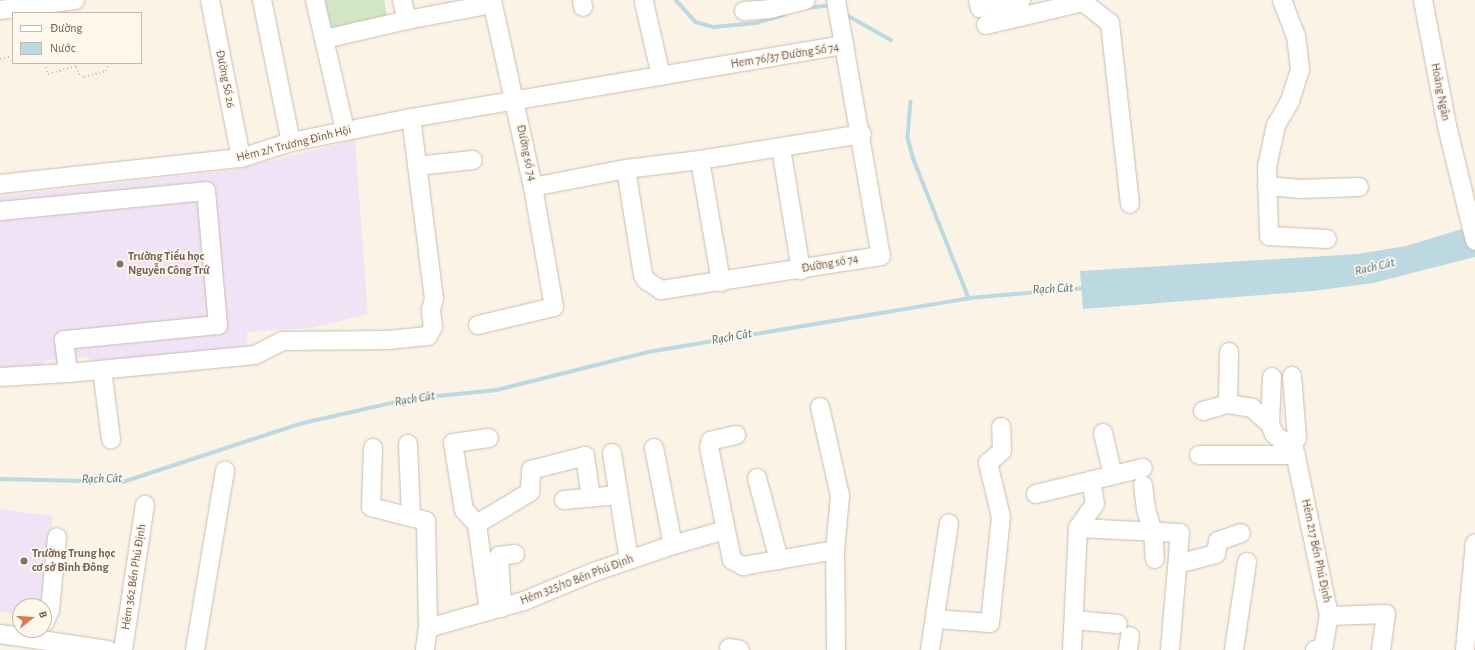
<!DOCTYPE html>
<meta charset="utf-8">
<style>
body{margin:0}
#map{position:relative;width:1475px;height:650px;overflow:hidden;background:#faf3e6;font-family:"Alegreya Sans",sans-serif}
div>[style]{position:absolute}
[style*='--x']{left:calc(var(--x)*1px);top:calc(var(--y)*1px);width:calc(var(--w)*1px);rotate:calc(var(--a)*1deg)}
.education>*{inset:0;background:#f0e3f6}
.green>*{inset:0;background:#d0e6c6}
.water>*{inset:0;background:#bcd9e1}
.stream>*{height:3.5px;margin:-1.75px;padding:0 1.75px;transform-origin:1.75px;border-radius:1.75px;background:#bcd9e1}
.path>*{height:2px;margin-top:-1px;transform-origin:0;background:repeating-linear-gradient(90deg,#d1b8a4 0 1px,transparent 0 4px)}
.roads{filter:drop-shadow(0 0 1px #cabcad) drop-shadow(0 0 1px #cabcad)}
.minor>*{height:18px;margin:-9px;padding:0 9px;transform-origin:9px;border-radius:9px;background:#fff}
.dots>*{width:11px;height:11px;translate:-50% -50%;box-sizing:border-box;border:2px solid #fdf7ec;border-radius:50%}
span{translate:-50% -50%;white-space:nowrap;text-align:center;line-height:1.15;-webkit-text-stroke:3.5px #fdf7ec;paint-order:stroke}
.street-label{font-size:12px;color:#705c4d}
.education-label{font-size:12px;color:#785e54;font-weight:700}
.left{translate:0 -50%;text-align:left}
.water-label{font-size:13px;color:#4a7481;font-style:italic}
.legend{position:absolute;left:12px;top:12px;width:130px;height:52px;box-sizing:border-box;background:#fdf7ec;border:1px solid #c5b9ac;margin:0;padding:5px 7px;list-style:none;font-size:12px;color:#705c4d}
.legend li{display:flex;align-items:center;gap:8px;height:20px}
.legend b{width:20px;border:1px solid #c5b9ac}
.north{position:absolute;left:12px;top:598px;width:40px;height:40px;box-sizing:border-box;background:#fdf7ec;border:1px solid #c5b9ac;border-radius:50%;rotate:73deg;font-size:11px;font-weight:700;line-height:16px;text-align:center;color:#705c4d}
.north::after{content:'';display:block;margin:auto;width:14px;height:18px;background:#d67d58;clip-path:polygon(50% 0,100% 100%,50% 72%,0 100%)}
</style>
<div id="map">
<div class="education">
<i style="clip-path:polygon(355px 140px,368px 314px,312px 328px,247px 332px,248px 348px,98px 363px,85px 357px,47px 360px,39px 367px,0 369px,0 196px,233px 170px)"></i>
<i style="clip-path:polygon(0 509px,53px 516px,42px 606px,20px 606px,20px 614px,0 612px)"></i>
</div>
<div class="green">
<i style="clip-path:polygon(320px 0,384px 0,388px 20px,327px 32px)"></i>
</div>
<div class="water">
<i style="clip-path:polygon(1475px 225px,1475px 257px,1373px 283px,1313px 291px,1083px 309px,1080px 271px,1358px 254px,1406px 246px)"></i>
</div>
<div class="stream">
<i style="--x:676;--y:0;--w:30;--a:48"></i>
<i style="--x:696;--y:22;--w:19;--a:16"></i>
<i style="--x:714;--y:27;--w:42;--a:-5.4"></i>
<i style="--x:756;--y:23;--w:29;--a:-16"></i>
<i style="--x:807;--y:8;--w:25;--a:-7"></i>
<i style="--x:845;--y:14;--w:53;--a:29.5"></i>
<i style="--x:911;--y:102;--w:36;--a:95"></i>
<i style="--x:908;--y:138;--w:23;--a:75"></i>
<i style="--x:914;--y:160;--w:149;--a:68.3"></i>
<i style="--x:0;--y:479;--w:123;--a:1.4"></i>
<i style="--x:123;--y:482;--w:185;--a:-18.2"></i>
<i style="--x:299;--y:424;--w:113;--a:-12.8"></i>
<i style="--x:409;--y:399;--w:88;--a:-5.8"></i>
<i style="--x:497;--y:390;--w:156;--a:-14.1"></i>
<i style="--x:648;--y:352;--w:326;--a:-9.5"></i>
<i style="--x:969;--y:298;--w:116;--a:-4.9"></i>
</div>
<div class="path">
<i style="--x:0;--y:59;--w:13;--a:-13"></i>
<i style="--x:45;--y:63;--w:11;--a:75"></i>
<i style="--x:48;--y:74;--w:29;--a:-16"></i>
<i style="--x:75;--y:63;--w:12;--a:70"></i>
<i style="--x:79;--y:74;--w:6;--a:31"></i>
<i style="--x:84;--y:77;--w:23;--a:-15"></i>
<i style="--x:106;--y:71;--w:9;--a:-69"></i>
</div>
<div class="roads">
<div class="minor">
<i style="--x:210;--y:0;--w:161;--a:78.9"></i>
<i style="--x:262;--y:0;--w:145;--a:78.5"></i>
<i style="--x:315;--y:0;--w:133;--a:77"></i>
<i style="--x:402;--y:0;--w:21;--a:76"></i>
<i style="--x:582;--y:0;--w:7;--a:82"></i>
<i style="--x:836;--y:0;--w:46;--a:79.9"></i>
<i style="--x:978;--y:0;--w:8;--a:76"></i>
<i style="--x:980;--y:8;--w:42;--a:-11"></i>
<i style="--x:1282;--y:0;--w:39;--a:69"></i>
<i style="--x:1296;--y:36;--w:34;--a:83"></i>
<i style="--x:1300;--y:70;--w:33;--a:108"></i>
<i style="--x:1290;--y:101;--w:28;--a:120"></i>
<i style="--x:1276;--y:125;--w:43;--a:102.1"></i>
<i style="--x:1267;--y:167;--w:69;--a:88.3"></i>
<i style="--x:1269;--y:236;--w:58;--a:3"></i>
<i style="--x:1423;--y:0;--w:128;--a:79.2"></i>
<i style="--x:1447;--y:126;--w:118;--a:76.3"></i>
<i style="--x:644;--y:2;--w:76;--a:77.1"></i>
<i style="--x:0;--y:10;--w:76;--a:-7.6"></i>
<i style="--x:744;--y:11;--w:26;--a:-4"></i>
<i style="--x:770;--y:9;--w:37;--a:-14"></i>
<i style="--x:986;--y:25;--w:100;--a:-13.3"></i>
<i style="--x:1083;--y:2;--w:34;--a:38"></i>
<i style="--x:1110;--y:23;--w:182;--a:83.7"></i>
<i style="--x:325;--y:39;--w:84;--a:-13"></i>
<i style="--x:407;--y:20;--w:86;--a:-10.7"></i>
<i style="--x:781;--y:148;--w:124;--a:80.7"></i>
<i style="--x:700;--y:160;--w:124;--a:80.2"></i>
<i style="--x:417;--y:166;--w:56;--a:-6.1"></i>
<i style="--x:0;--y:184;--w:242;--a:-6.2"></i>
<i style="--x:241;--y:158;--w:52;--a:-17.7"></i>
<i style="--x:291;--y:142;--w:122;--a:-11.3"></i>
<i style="--x:411;--y:118;--w:439;--a:-9.6"></i>
<i style="--x:844;--y:45;--w:214;--a:80.1"></i>
<i style="--x:881;--y:256;--w:223;--a:171.2"></i>
<i style="--x:661;--y:290;--w:17;--a:-147"></i>
<i style="--x:647;--y:281;--w:7;--a:-124"></i>
<i style="--x:643;--y:275;--w:107;--a:-99.1"></i>
<i style="--x:1267;--y:186;--w:33;--a:5"></i>
<i style="--x:1300;--y:189;--w:59;--a:-1.9"></i>
<i style="--x:533;--y:187;--w:95;--a:-11"></i>
<i style="--x:626;--y:169;--w:75;--a:-6.9"></i>
<i style="--x:700;--y:160;--w:164;--a:-9.1"></i>
<i style="--x:0;--y:211;--w:207;--a:-5.5"></i>
<i style="--x:206;--y:191;--w:135;--a:84.9"></i>
<i style="--x:218;--y:325;--w:155;--a:174.4"></i>
<i style="--x:64;--y:340;--w:33;--a:83"></i>
<i style="--x:478;--y:325;--w:78;--a:-13.3"></i>
<i style="--x:554;--y:307;--w:122;--a:-99.9"></i>
<i style="--x:533;--y:187;--w:191;--a:-102.4"></i>
<i style="--x:102;--y:370;--w:70;--a:82.6"></i>
<i style="--x:1292;--y:376;--w:62;--a:85.4"></i>
<i style="--x:1297;--y:438;--w:6;--a:129"></i>
<i style="--x:0;--y:377;--w:68;--a:-3.4"></i>
<i style="--x:68;--y:373;--w:188;--a:-5.5"></i>
<i style="--x:255;--y:355;--w:30;--a:-27"></i>
<i style="--x:282;--y:341;--w:106;--a:-0.5"></i>
<i style="--x:388;--y:340;--w:40;--a:-5.7"></i>
<i style="--x:428;--y:336;--w:10;--a:-61"></i>
<i style="--x:433;--y:327;--w:17;--a:-97"></i>
<i style="--x:431;--y:310;--w:11;--a:-75"></i>
<i style="--x:434;--y:299;--w:182;--a:-97.2"></i>
<i style="--x:1228;--y:404;--w:52;--a:-88.9"></i>
<i style="--x:820;--y:407;--w:91;--a:77.3"></i>
<i style="--x:840;--y:496;--w:54;--a:95.3"></i>
<i style="--x:835;--y:550;--w:100;--a:89.4"></i>
<i style="--x:1203;--y:411;--w:26;--a:-16"></i>
<i style="--x:1228;--y:404;--w:24;--a:9"></i>
<i style="--x:1252;--y:408;--w:24;--a:42"></i>
<i style="--x:1270;--y:424;--w:11;--a:68"></i>
<i style="--x:1274;--y:434;--w:8;--a:40"></i>
<i style="--x:1280;--y:439;--w:14;--a:17"></i>
<i style="--x:1270;--y:424;--w:47;--a:-87.6"></i>
<i style="--x:1103;--y:433;--w:43;--a:76.6"></i>
<i style="--x:736;--y:435;--w:26;--a:167"></i>
<i style="--x:711;--y:441;--w:6;--a:108"></i>
<i style="--x:709;--y:447;--w:115;--a:78.5"></i>
<i style="--x:732;--y:560;--w:13;--a:29"></i>
<i style="--x:743;--y:566;--w:93;--a:-9.9"></i>
<i style="--x:1293;--y:443;--w:177;--a:78.2"></i>
<i style="--x:1329;--y:616;--w:57;--a:-2"></i>
<i style="--x:1386;--y:614;--w:36;--a:98"></i>
<i style="--x:408;--y:444;--w:73;--a:87.6"></i>
<i style="--x:373;--y:448;--w:59;--a:91.9"></i>
<i style="--x:371;--y:507;--w:57;--a:14.3"></i>
<i style="--x:426;--y:521;--w:107;--a:88.9"></i>
<i style="--x:428;--y:628;--w:22;--a:98"></i>
<i style="--x:654;--y:448;--w:99;--a:78.9"></i>
<i style="--x:612;--y:453;--w:108;--a:81"></i>
<i style="--x:1199;--y:455;--w:97;--a:0"></i>
<i style="--x:757;--y:478;--w:85;--a:75"></i>
<i style="--x:1143;--y:485;--w:25;--a:83"></i>
<i style="--x:1146;--y:510;--w:23;--a:72"></i>
<i style="--x:1153;--y:532;--w:27;--a:86"></i>
<i style="--x:1036;--y:494;--w:110;--a:-13.7"></i>
<i style="--x:564;--y:500;--w:54;--a:-5.3"></i>
<i style="--x:477;--y:524;--w:62;--a:-31.1"></i>
<i style="--x:530;--y:492;--w:22;--a:-87"></i>
<i style="--x:531;--y:470;--w:56;--a:-14.5"></i>
<i style="--x:585;--y:456;--w:42;--a:81.9"></i>
<i style="--x:1078;--y:528;--w:29;--a:-55"></i>
<i style="--x:1095;--y:504;--w:24;--a:-99"></i>
<i style="--x:1178;--y:564;--w:39;--a:-15"></i>
<i style="--x:1216;--y:554;--w:13;--a:-81"></i>
<i style="--x:1218;--y:541;--w:24;--a:-19"></i>
<i style="--x:502;--y:608;--w:52;--a:-93.3"></i>
<i style="--x:499;--y:556;--w:16;--a:-7"></i>
<i style="--x:489;--y:611;--w:88;--a:-97.9"></i>
<i style="--x:477;--y:524;--w:19;--a:-133"></i>
<i style="--x:464;--y:510;--w:68;--a:-99.3"></i>
<i style="--x:453;--y:443;--w:36;--a:-8"></i>
<i style="--x:935;--y:619;--w:55;--a:4.2"></i>
<i style="--x:990;--y:623;--w:107;--a:-84.1"></i>
<i style="--x:1001;--y:517;--w:56;--a:-103.5"></i>
<i style="--x:988;--y:463;--w:18;--a:-41"></i>
<i style="--x:1002;--y:451;--w:24;--a:-92"></i>
<i style="--x:1074;--y:620;--w:44;--a:5.2"></i>
<i style="--x:44;--y:623;--w:14;--a:-65"></i>
<i style="--x:50;--y:610;--w:73;--a:-84.5"></i>
<i style="--x:428;--y:628;--w:100;--a:-15.7"></i>
<i style="--x:524;--y:601;--w:76;--a:-22.5"></i>
<i style="--x:594;--y:572;--w:83;--a:-18.9"></i>
<i style="--x:673;--y:545;--w:54;--a:-16.1"></i>
<i style="--x:0;--y:634;--w:109;--a:8.4"></i>
<i style="--x:729;--y:648;--w:11;--a:10"></i>
<i style="--x:123;--y:650;--w:147;--a:-81.4"></i>
<i style="--x:195;--y:650;--w:182;--a:-80.5"></i>
<i style="--x:930;--y:650;--w:128;--a:-81.5"></i>
<i style="--x:1072;--y:650;--w:122;--a:-87.2"></i>
<i style="--x:1078;--y:528;--w:102;--a:2.8"></i>
<i style="--x:1180;--y:533;--w:117;--a:94.9"></i>
<i style="--x:1128;--y:650;--w:14;--a:-82"></i>
<i style="--x:1234;--y:650;--w:89;--a:-81.6"></i>
<i style="--x:1315;--y:650;--w:8;--a:-7"></i>
<i style="--x:1323;--y:649;--w:34;--a:-80"></i>
<i style="--x:1465;--y:650;--w:107;--a:-84.7"></i>
</div>
</div>
<div class="dots">
<i style="left:120px;top:264px;background:#8d6e63"></i>
<i style="left:24px;top:561px;background:#8d6e63"></i>
</div>
<div class="street-label">
<span style="left:785px;top:56px;rotate:-9deg">Hem 76/37 Đường Số 74</span>
<span style="left:225px;top:79px;rotate:79deg">Đường Số 26</span>
<span style="left:1440px;top:92px;rotate:79deg">Hoàng Ngân</span>
<span style="left:294px;top:144px;rotate:-14deg">Hẻm 2/1 Trương Đình Hội</span>
<span style="left:526px;top:153px;rotate:78deg">Đường số 74</span>
<span style="left:830px;top:264px;rotate:-10deg">Đường số 74</span>
<span style="left:1316px;top:551px;rotate:78deg">Hẻm 217 Bến Phú Định</span>
<span style="left:134px;top:577px;rotate:-81deg">Hẻm 362 Bến Phú Định</span>
<span style="left:577px;top:580px;rotate:-21deg">Hẻm 325/10 Bến Phú Định</span>
</div>
<div class="education-label">
<span class="left" style="left:128px;top:264px">Trường Tiểu học<br>Nguyễn Công Trứ</span>
<span class="left" style="left:32px;top:561px">Trường Trung học<br>cơ sở Bình Đông</span>
</div>
<div class="water-label">
<span style="left:1375px;top:268px;rotate:-13deg">Rạch Cát</span>
<span style="left:1053px;top:290px;rotate:-3deg">Rạch Cát</span>
<span style="left:732px;top:338px;rotate:-10deg">Rạch Cát</span>
<span style="left:415px;top:400px;rotate:-9deg">Rạch Cát</span>
<span style="left:102px;top:480px;rotate:-1deg">Rạch Cát</span>
</div>
<ul class="legend">
<li><b style="height:5px;background:#fff"></b>Đường</li>
<li><b style="height:11px;background:#bcd9e1"></b>Nước</li>
</ul>
<div class="north">B</div>
</div>
